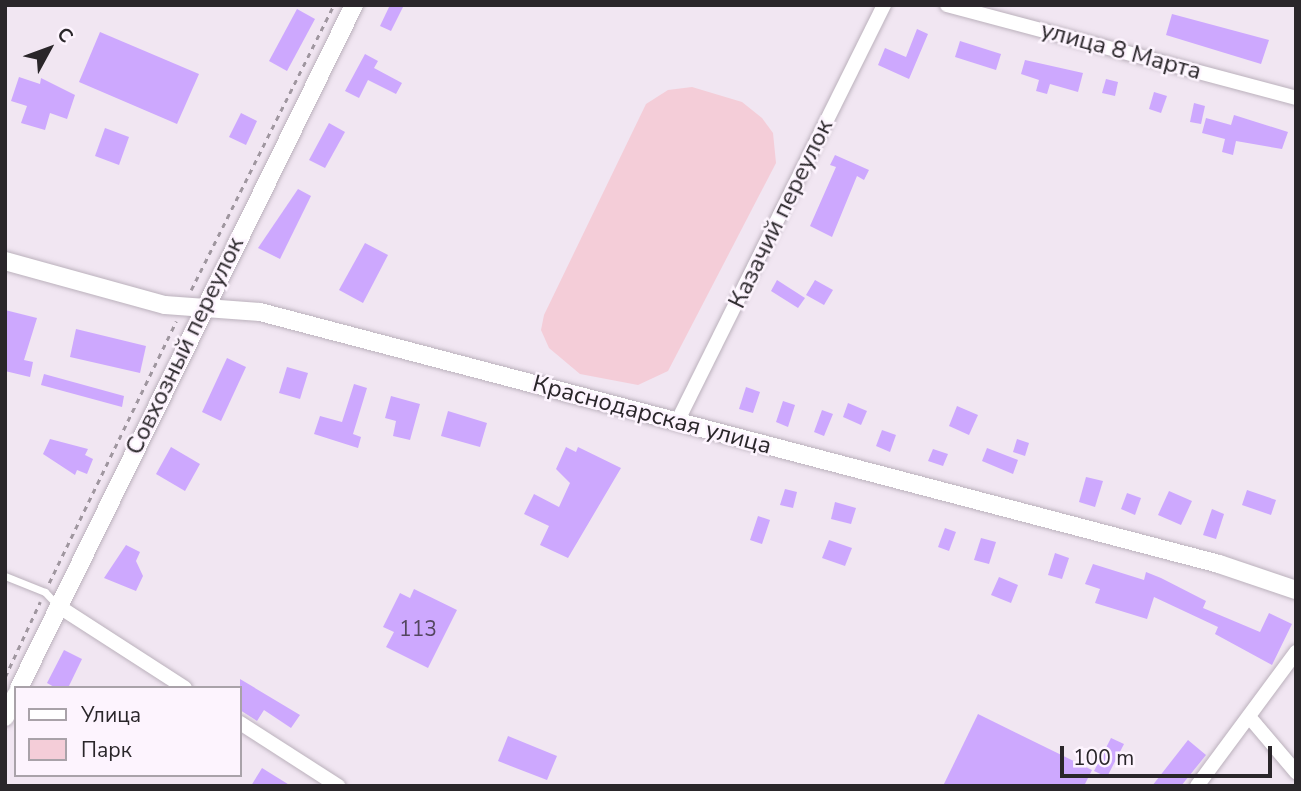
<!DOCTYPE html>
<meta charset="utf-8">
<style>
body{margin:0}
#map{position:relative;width:1301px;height:791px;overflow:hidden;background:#f1e6f2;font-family:"Nunito Sans",sans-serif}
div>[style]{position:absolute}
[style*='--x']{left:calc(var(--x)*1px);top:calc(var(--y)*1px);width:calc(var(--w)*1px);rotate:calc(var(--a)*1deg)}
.green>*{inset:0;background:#f4cdd8}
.building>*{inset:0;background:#cda8fe}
.path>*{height:2.5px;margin-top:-1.25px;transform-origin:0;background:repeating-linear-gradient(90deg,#9f969f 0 5px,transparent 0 10px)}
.roads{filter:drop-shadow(0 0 2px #bbb1bc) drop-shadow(0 0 2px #bbb1bc)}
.service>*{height:7px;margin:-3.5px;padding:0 3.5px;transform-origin:3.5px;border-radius:3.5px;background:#fff}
.minor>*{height:14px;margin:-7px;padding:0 7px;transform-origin:7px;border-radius:7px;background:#fff}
.tertiary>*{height:18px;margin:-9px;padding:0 9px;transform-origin:9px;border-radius:9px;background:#fff}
span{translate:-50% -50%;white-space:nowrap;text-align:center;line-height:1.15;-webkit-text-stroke:5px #fdf4fe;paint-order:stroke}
.number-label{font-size:21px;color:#53465f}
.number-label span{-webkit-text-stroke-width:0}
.street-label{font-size:24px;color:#2a262a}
.frame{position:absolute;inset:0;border:7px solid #2a262a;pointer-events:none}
.legend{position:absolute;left:14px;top:686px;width:228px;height:91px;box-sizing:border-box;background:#fdf4fe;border:2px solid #a9a2a9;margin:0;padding:9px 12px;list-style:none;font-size:21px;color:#2a262a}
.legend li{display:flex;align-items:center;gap:14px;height:35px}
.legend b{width:35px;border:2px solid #a9a2a9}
.north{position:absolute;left:14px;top:14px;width:70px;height:70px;-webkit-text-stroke:5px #fdf4fe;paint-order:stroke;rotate:49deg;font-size:19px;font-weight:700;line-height:28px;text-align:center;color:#2a262a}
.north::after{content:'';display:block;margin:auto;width:24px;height:32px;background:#2a262a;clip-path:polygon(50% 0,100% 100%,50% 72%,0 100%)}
.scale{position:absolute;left:1060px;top:746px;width:212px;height:32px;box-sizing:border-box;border:4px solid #2a262a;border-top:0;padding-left:9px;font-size:21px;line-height:24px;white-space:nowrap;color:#2a262a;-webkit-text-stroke:5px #fdf4fe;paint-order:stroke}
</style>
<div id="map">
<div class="green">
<i style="clip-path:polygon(692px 87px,742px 102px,762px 118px,773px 133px,776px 163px,668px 371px,638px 385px,580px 374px,549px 348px,541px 330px,544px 315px,646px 104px,668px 90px)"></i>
</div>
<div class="building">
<i style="clip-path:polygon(390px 5px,404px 5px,391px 31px,380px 26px)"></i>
<i style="clip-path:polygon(297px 9px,315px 19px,287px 71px,269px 61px)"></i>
<i style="clip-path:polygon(1172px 14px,1269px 40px,1261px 64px,1166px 35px)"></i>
<i style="clip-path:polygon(917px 29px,928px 34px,909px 79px,878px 65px,885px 48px,906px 57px)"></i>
<i style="clip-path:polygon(100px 32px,199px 74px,177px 124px,79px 82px)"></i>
<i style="clip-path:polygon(960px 41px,1001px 54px,996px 70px,955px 57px)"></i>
<i style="clip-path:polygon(365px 54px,378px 61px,374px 68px,402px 83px,396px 94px,368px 80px,359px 98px,345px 91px)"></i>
<i style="clip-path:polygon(1025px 60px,1083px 73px,1078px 92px,1050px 84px,1047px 94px,1036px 91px,1039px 80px,1021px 74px)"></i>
<i style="clip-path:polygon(19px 77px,40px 84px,41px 78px,75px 95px,67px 119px,50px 113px,45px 130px,21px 123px,27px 106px,11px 101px)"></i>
<i style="clip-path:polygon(1106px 79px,1118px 82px,1115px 96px,1102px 93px)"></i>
<i style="clip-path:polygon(1154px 92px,1167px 96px,1161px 113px,1149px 109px)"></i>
<i style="clip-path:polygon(1194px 103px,1205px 106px,1201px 124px,1190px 122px)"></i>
<i style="clip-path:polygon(241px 113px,257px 121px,246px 145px,229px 137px)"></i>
<i style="clip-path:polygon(1234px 115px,1288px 132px,1282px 149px,1236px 141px,1233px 155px,1222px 152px,1225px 139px,1202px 133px,1206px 118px,1231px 125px)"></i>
<i style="clip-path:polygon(329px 123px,345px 132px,325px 168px,309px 160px)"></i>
<i style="clip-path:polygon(105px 128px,129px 137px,119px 165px,95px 156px)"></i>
<i style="clip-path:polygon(835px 155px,869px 170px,864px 180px,857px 176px,832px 237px,810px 226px,836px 167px,830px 165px)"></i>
<i style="clip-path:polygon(298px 189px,311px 196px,280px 259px,258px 248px)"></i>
<i style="clip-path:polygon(365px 243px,388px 255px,363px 303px,339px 290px)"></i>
<i style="clip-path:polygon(777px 280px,805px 298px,798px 308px,771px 291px)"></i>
<i style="clip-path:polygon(815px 280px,833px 290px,824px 305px,806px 295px)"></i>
<i style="clip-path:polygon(5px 310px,37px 318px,24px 360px,33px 362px,30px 377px,5px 371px)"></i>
<i style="clip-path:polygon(76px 329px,146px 346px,140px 373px,70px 357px)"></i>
<i style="clip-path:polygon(227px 358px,246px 367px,221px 421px,202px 412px)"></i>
<i style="clip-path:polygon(287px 367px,308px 373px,300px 399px,279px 393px)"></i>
<i style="clip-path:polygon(44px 374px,124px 396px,122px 407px,41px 385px)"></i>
<i style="clip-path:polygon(354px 384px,367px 388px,353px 434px,361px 437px,358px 448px,314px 434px,320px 416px,342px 422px)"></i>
<i style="clip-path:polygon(746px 387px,760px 392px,753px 413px,739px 409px)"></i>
<i style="clip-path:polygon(391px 396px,420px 404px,410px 440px,393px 436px,396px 421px,385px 418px)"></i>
<i style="clip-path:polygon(783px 401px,795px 405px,788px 427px,776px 422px)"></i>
<i style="clip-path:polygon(848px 403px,867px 411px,861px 425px,843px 417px)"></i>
<i style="clip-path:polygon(957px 406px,978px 415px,969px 435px,949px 426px)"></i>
<i style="clip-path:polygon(822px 410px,833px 414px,824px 436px,814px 432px)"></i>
<i style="clip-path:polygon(448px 411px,487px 423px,480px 447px,441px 436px)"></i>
<i style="clip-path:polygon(882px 430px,896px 435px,890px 452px,876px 446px)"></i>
<i style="clip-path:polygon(50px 439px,88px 449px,85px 455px,93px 459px,87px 474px,77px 470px,75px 475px,43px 454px)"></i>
<i style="clip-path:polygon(1017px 439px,1029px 443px,1025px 456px,1013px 452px)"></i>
<i style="clip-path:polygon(171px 447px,200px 464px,185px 491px,156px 474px)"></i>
<i style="clip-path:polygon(566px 447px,576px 452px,578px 447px,621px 468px,568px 558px,540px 545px,549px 526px,524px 514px,534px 494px,559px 507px,570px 483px,556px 469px)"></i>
<i style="clip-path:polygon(987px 448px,1018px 460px,1013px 474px,982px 461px)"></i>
<i style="clip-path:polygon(933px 449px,948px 454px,943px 466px,928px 461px)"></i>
<i style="clip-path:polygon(1086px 477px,1103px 481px,1095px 507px,1079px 502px)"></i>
<i style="clip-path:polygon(785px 489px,797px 492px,793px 508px,780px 505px)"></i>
<i style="clip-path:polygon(1247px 490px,1276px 500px,1271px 515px,1242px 505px)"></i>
<i style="clip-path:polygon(1169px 491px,1192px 501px,1181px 525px,1158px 515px)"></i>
<i style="clip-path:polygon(1127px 493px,1141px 498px,1135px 515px,1121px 509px)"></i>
<i style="clip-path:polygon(835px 502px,856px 508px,851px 524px,831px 519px)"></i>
<i style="clip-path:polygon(1212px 509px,1224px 514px,1216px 539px,1203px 535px)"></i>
<i style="clip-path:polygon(758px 516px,770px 520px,762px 544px,750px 540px)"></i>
<i style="clip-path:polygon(945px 528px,956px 532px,949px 551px,938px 547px)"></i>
<i style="clip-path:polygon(981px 538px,996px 542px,989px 564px,974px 560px)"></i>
<i style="clip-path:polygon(829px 540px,852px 548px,845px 566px,822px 558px)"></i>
<i style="clip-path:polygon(126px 545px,140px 552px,136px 561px,143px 576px,136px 591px,104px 578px)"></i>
<i style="clip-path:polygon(1055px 553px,1069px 558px,1062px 579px,1048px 575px)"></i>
<i style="clip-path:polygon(1093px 564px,1144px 580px,1146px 572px,1161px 578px,1206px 601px,1203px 608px,1260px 632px,1269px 613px,1292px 624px,1272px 665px,1215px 634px,1218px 627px,1154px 597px,1147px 619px,1095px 603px,1100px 589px,1085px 584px)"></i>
<i style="clip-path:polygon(999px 577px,1018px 585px,1011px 603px,991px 595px)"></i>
<i style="clip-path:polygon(414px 589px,457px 610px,428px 668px,386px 647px,394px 632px,383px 627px,400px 593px,410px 598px)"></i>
<i style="clip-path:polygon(64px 650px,82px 659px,68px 688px,56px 688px,47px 683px)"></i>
<i style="clip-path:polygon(240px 679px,300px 715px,291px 728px,264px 710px,257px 721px,240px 710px)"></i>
<i style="clip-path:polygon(978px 714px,1092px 770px,1084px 786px,943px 786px)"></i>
<i style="clip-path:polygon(508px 736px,557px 756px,547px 780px,498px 761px)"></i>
<i style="clip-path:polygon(1111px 738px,1124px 744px,1107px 777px,1094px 771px)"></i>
<i style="clip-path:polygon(1188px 740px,1206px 755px,1181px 786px,1152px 786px)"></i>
<i style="clip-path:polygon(262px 768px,291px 786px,251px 786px)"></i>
</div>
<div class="path">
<i style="--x:191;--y:290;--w:319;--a:-63.4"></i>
<i style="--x:49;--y:583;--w:291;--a:-64.1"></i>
<i style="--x:5;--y:677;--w:83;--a:-65"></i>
</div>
<div class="roads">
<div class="service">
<i style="--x:5;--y:576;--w:43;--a:21.8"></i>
<i style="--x:45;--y:592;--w:19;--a:47"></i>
</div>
<div class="minor">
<i style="--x:947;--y:5;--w:361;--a:14.9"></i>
<i style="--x:677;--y:422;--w:466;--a:-63.6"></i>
<i style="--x:58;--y:606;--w:151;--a:32.8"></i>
<i style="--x:1251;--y:719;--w:70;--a:49.7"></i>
<i style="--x:240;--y:723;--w:117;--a:32.7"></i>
<i style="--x:1197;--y:786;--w:167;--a:-53.5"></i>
</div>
<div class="tertiary">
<i style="--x:5;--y:261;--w:166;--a:15.4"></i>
<i style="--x:165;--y:305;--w:95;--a:4.2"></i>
<i style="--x:260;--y:312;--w:992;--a:14.72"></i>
<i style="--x:1219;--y:564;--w:81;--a:18.7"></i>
<i style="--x:19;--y:688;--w:761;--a:-63.87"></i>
<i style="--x:5;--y:717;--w:25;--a:-63"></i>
</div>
</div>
<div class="number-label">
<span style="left:418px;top:629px">113</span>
</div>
<div class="street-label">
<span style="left:1121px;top:51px;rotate:15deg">улица 8 Марта</span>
<span style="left:781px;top:214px;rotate:-64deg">Казачий переулок</span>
<span style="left:185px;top:346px;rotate:-64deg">Совхозный переулок</span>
<span style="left:652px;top:415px;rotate:15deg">Краснодарская улица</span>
</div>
<div class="frame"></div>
<ul class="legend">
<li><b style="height:9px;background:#fff"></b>Улица</li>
<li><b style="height:19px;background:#f4cdd8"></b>Парк</li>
</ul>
<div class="north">С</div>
<div class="scale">100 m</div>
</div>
